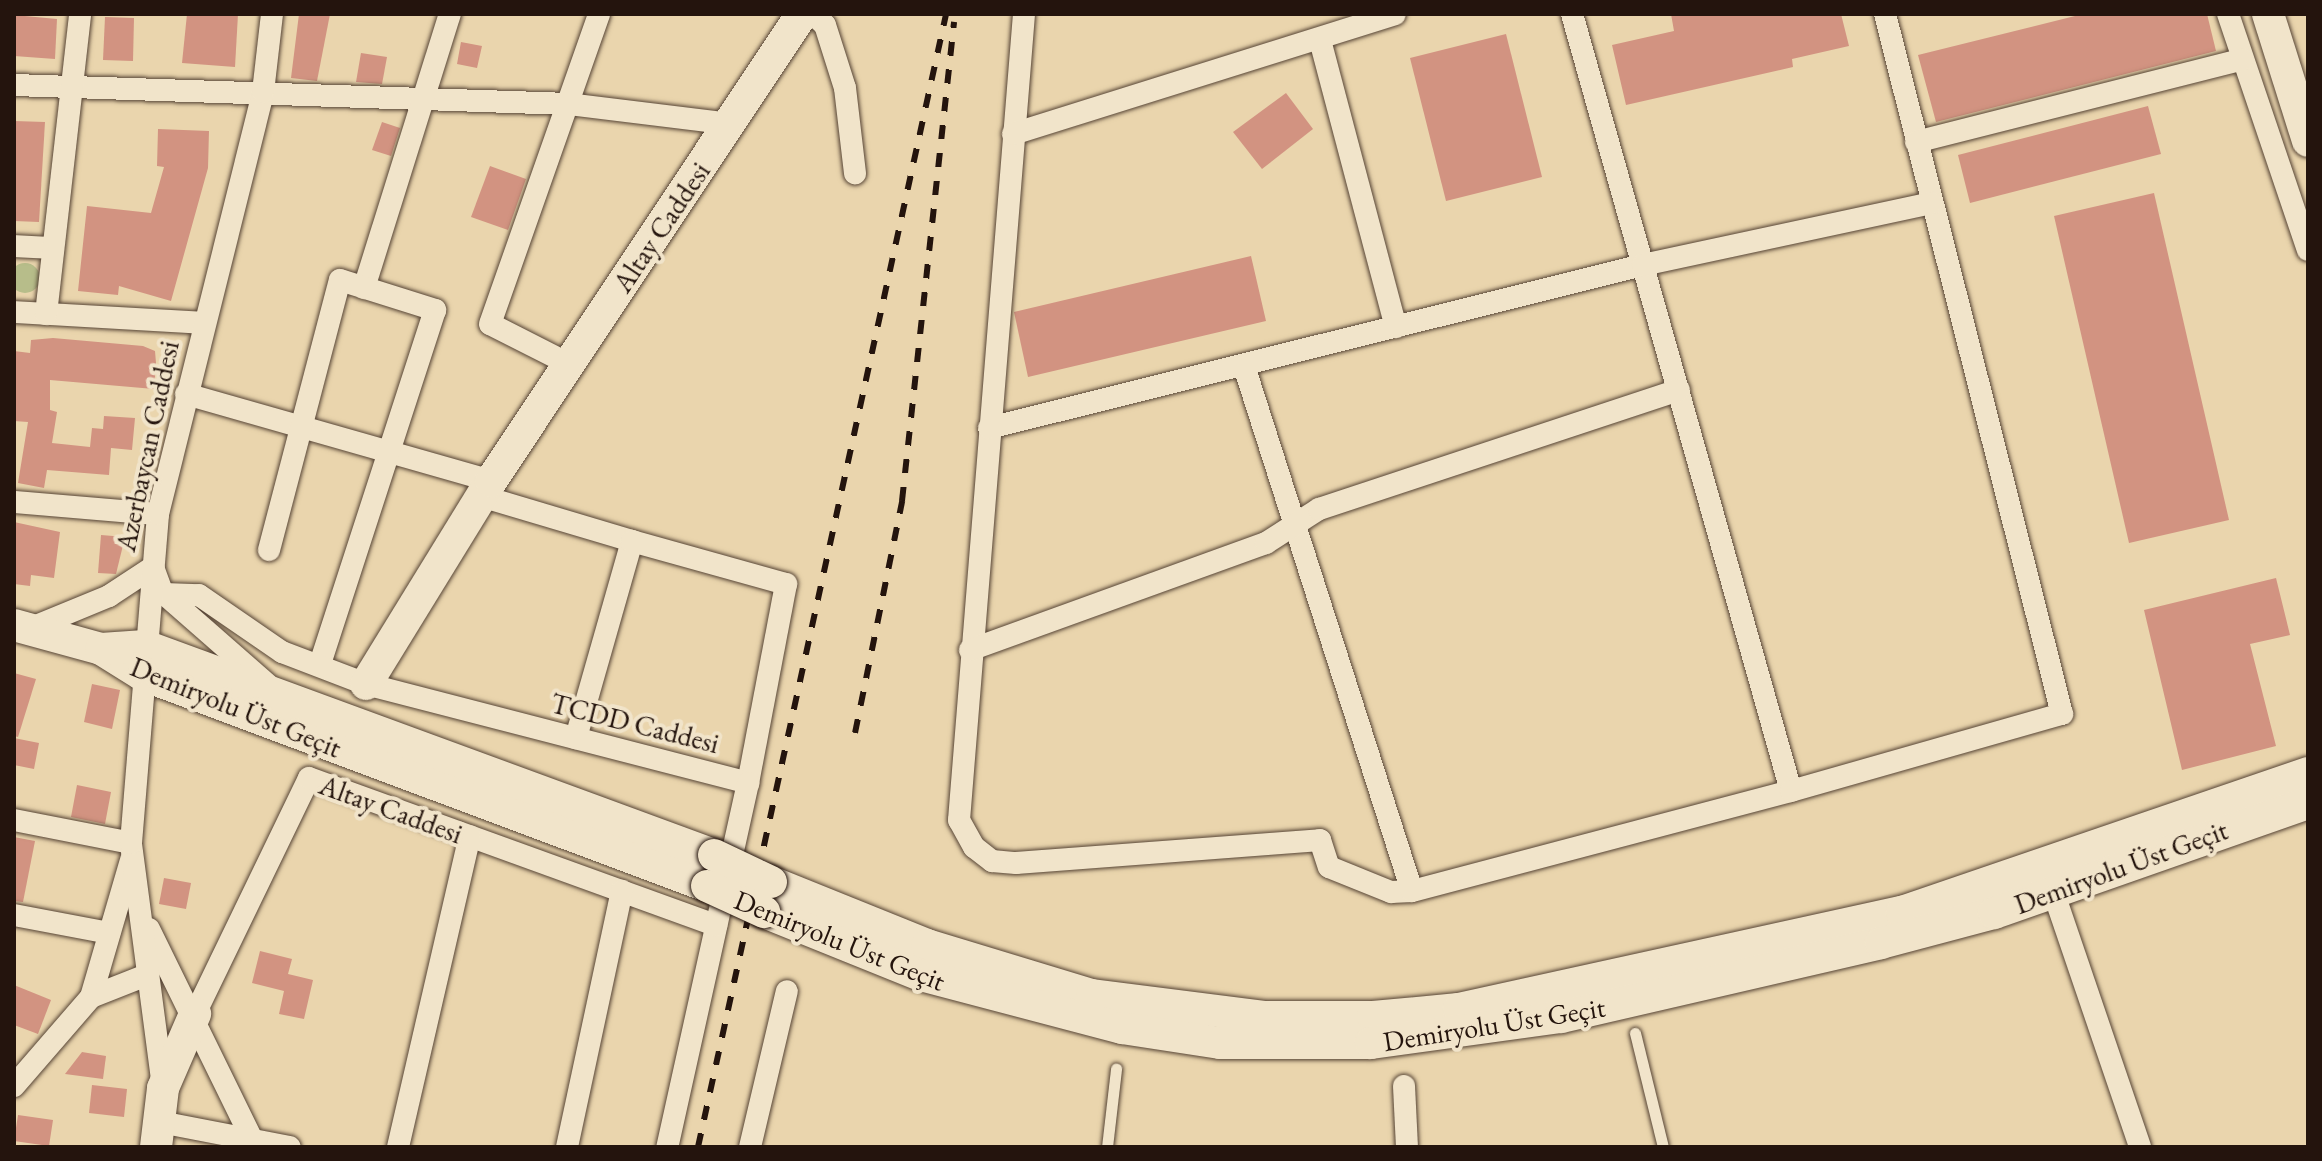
<!DOCTYPE html>
<meta charset="utf-8">
<style>
body{margin:0}
#map{position:relative;width:2322px;height:1161px;overflow:hidden;background:#ead5ad;font-family:"EB Garamond",serif}
div>[style]{position:absolute}
[style*='--x']{left:calc(var(--x)*1px);top:calc(var(--y)*1px);width:calc(var(--w)*1px);rotate:calc(var(--a)*1deg)}
.green>*{inset:0;background:#b7bd8a}
.round{border-radius:50%}
.building>*{inset:0;background:#d29381}
.roads{filter:drop-shadow(0 0 2px #564435) drop-shadow(0 0 2px #564435)}
.lane>*{height:11px;margin:-5.5px;padding:0 5.5px;transform-origin:5.5px;border-radius:5.5px;background:#f1e4ca}
.street>*{height:22px;margin:-11px;padding:0 11px;transform-origin:11px;border-radius:11px;background:#f1e4ca}
.secondary>*{height:32px;margin:-16px;padding:0 16px;transform-origin:16px;border-radius:16px;background:#f1e4ca}
.rail>*{height:6px;margin-top:-3px;transform-origin:0;background:repeating-linear-gradient(90deg,#24140d 0 14px,transparent 0 28px)}
.bridges{filter:drop-shadow(0 0 2px #24140d) drop-shadow(0 0 2px #24140d)}
.secondary-bridge>*{height:32px;margin:-16px;padding:0 16px;transform-origin:16px;border-radius:16px;background:#f1e4ca}
span{translate:-50% -50%;white-space:nowrap;text-align:center;line-height:1.15;-webkit-text-stroke:8px #f1e4ca;paint-order:stroke}
.street-label{font-size:28px;color:#24140d}
.frame{position:absolute;inset:0;border:16px solid #24140d;pointer-events:none}
</style>
<div id="map">
<div class="green">
<i class="round" style="left:10px;top:263px;width:30px;height:30px"></i>
</div>
<div class="building">
<i style="clip-path:polygon(187px 14px,238px 14px,235px 67px,182px 63px)"></i>
<i style="clip-path:polygon(299px 14px,330px 14px,317px 81px,291px 78px)"></i>
<i style="clip-path:polygon(1671px 14px,1841px 14px,1849px 46px,1792px 59px,1793px 67px,1626px 105px,1612px 45px,1674px 31px)"></i>
<i style="clip-path:polygon(2083px 14px,2207px 14px,2216px 51px,1936px 122px,1918px 55px)"></i>
<i style="clip-path:polygon(14px 15px,57px 19px,55px 59px,14px 56px)"></i>
<i style="clip-path:polygon(105px 17px,134px 18px,133px 61px,103px 60px)"></i>
<i style="clip-path:polygon(1506px 34px,1542px 177px,1446px 201px,1410px 58px)"></i>
<i style="clip-path:polygon(461px 42px,482px 46px,477px 68px,457px 64px)"></i>
<i style="clip-path:polygon(361px 53px,387px 57px,382px 84px,356px 82px)"></i>
<i style="clip-path:polygon(1286px 93px,1313px 129px,1262px 169px,1233px 132px)"></i>
<i style="clip-path:polygon(2148px 106px,2161px 154px,1970px 203px,1958px 155px)"></i>
<i style="clip-path:polygon(14px 121px,45px 122px,39px 222px,14px 221px)"></i>
<i style="clip-path:polygon(382px 122px,400px 128px,391px 156px,372px 150px)"></i>
<i style="clip-path:polygon(158px 129px,209px 131px,208px 168px,171px 301px,119px 286px,118px 295px,78px 291px,87px 206px,151px 213px,164px 167px,157px 166px)"></i>
<i style="clip-path:polygon(490px 166px,526px 179px,508px 230px,471px 217px)"></i>
<i style="clip-path:polygon(2154px 193px,2229px 520px,2129px 543px,2054px 216px)"></i>
<i style="clip-path:polygon(1251px 256px,1266px 321px,1028px 377px,1014px 312px)"></i>
<i style="clip-path:polygon(53px 338px,143px 346px,155px 351px,156px 363px,154px 389px,50px 380px,50px 410px,57px 412px,52px 443px,90px 447px,92px 428px,103px 429px,104px 416px,135px 418px,132px 450px,111px 448px,109px 475px,47px 470px,44px 488px,18px 483px,28px 422px,14px 421px,14px 351px,30px 353px,31px 340px)"></i>
<i style="clip-path:polygon(14px 522px,60px 532px,54px 578px,31px 575px,30px 586px,14px 584px)"></i>
<i style="clip-path:polygon(101px 535px,125px 537px,116px 574px,98px 573px)"></i>
<i style="clip-path:polygon(2276px 578px,2290px 635px,2250px 644px,2276px 746px,2182px 770px,2144px 610px)"></i>
<i style="clip-path:polygon(14px 673px,36px 679px,18px 737px,14px 736px)"></i>
<i style="clip-path:polygon(92px 684px,120px 690px,112px 729px,84px 722px)"></i>
<i style="clip-path:polygon(14px 738px,39px 743px,34px 769px,14px 765px)"></i>
<i style="clip-path:polygon(77px 785px,111px 792px,105px 824px,71px 817px)"></i>
<i style="clip-path:polygon(14px 837px,35px 841px,23px 902px,14px 901px)"></i>
<i style="clip-path:polygon(164px 878px,191px 883px,186px 909px,159px 904px)"></i>
<i style="clip-path:polygon(260px 951px,292px 959px,288px 974px,313px 980px,304px 1019px,279px 1014px,284px 991px,252px 983px)"></i>
<i style="clip-path:polygon(14px 985px,51px 1000px,38px 1034px,14px 1025px)"></i>
<i style="clip-path:polygon(82px 1052px,106px 1056px,103px 1079px,65px 1074px)"></i>
<i style="clip-path:polygon(92px 1085px,127px 1089px,124px 1117px,89px 1113px)"></i>
<i style="clip-path:polygon(18px 1115px,53px 1120px,49px 1146px,14px 1141px)"></i>
</div>
<div class="roads">
<div class="lane">
<i style="--x:1635;--y:1033;--w:117;--a:76.2"></i>
<i style="--x:1107;--y:1147;--w:79;--a:-83.4"></i>
</div>
<div class="street">
<i style="--x:813;--y:14;--w:16;--a:43"></i>
<i style="--x:825;--y:25;--w:66;--a:72.4"></i>
<i style="--x:845;--y:88;--w:86;--a:83.3"></i>
<i style="--x:1024;--y:14;--w:809;--a:94.61"></i>
<i style="--x:959;--y:820;--w:31;--a:61"></i>
<i style="--x:974;--y:847;--w:23;--a:38"></i>
<i style="--x:992;--y:861;--w:24;--a:5"></i>
<i style="--x:1016;--y:863;--w:305;--a:-4.3"></i>
<i style="--x:1320;--y:840;--w:28;--a:72"></i>
<i style="--x:1329;--y:867;--w:67;--a:22"></i>
<i style="--x:1391;--y:892;--w:21;--a:-3"></i>
<i style="--x:1412;--y:891;--w:392;--a:-14.8"></i>
<i style="--x:1572;--y:14;--w:807;--a:74.26"></i>
<i style="--x:1791;--y:791;--w:282;--a:-15.9"></i>
<i style="--x:2062;--y:714;--w:722;--a:-104.19"></i>
<i style="--x:2228;--y:14;--w:249;--a:71.3"></i>
<i style="--x:1320;--y:40;--w:297;--a:75.2"></i>
<i style="--x:14;--y:85;--w:554;--a:1.96"></i>
<i style="--x:568;--y:104;--w:163;--a:7"></i>
<i style="--x:1013;--y:134;--w:400;--a:-17.4"></i>
<i style="--x:1916;--y:142;--w:337;--a:-14.2"></i>
<i style="--x:14;--y:246;--w:39;--a:3"></i>
<i style="--x:364;--y:288;--w:287;--a:-72.6"></i>
<i style="--x:14;--y:312;--w:190;--a:3.3"></i>
<i style="--x:46;--y:314;--w:302;--a:-83.5"></i>
<i style="--x:567;--y:363;--w:86;--a:-153.1"></i>
<i style="--x:490;--y:324;--w:329;--a:-70.6"></i>
<i style="--x:1244;--y:366;--w:551;--a:72.26"></i>
<i style="--x:186;--y:394;--w:317;--a:15.9"></i>
<i style="--x:989;--y:428;--w:674;--a:-14"></i>
<i style="--x:1643;--y:265;--w:295;--a:-12.1"></i>
<i style="--x:481;--y:496;--w:158;--a:16.6"></i>
<i style="--x:632;--y:541;--w:205;--a:105.9"></i>
<i style="--x:14;--y:502;--w:144;--a:4.8"></i>
<i style="--x:632;--y:541;--w:160;--a:15.6"></i>
<i style="--x:786;--y:584;--w:203;--a:100.8"></i>
<i style="--x:269;--y:550;--w:279;--a:-75.3"></i>
<i style="--x:340;--y:280;--w:100;--a:17.5"></i>
<i style="--x:435;--y:310;--w:371;--a:108"></i>
<i style="--x:164;--y:594;--w:35;--a:2"></i>
<i style="--x:199;--y:595;--w:101;--a:34.5"></i>
<i style="--x:282;--y:652;--w:90;--a:20.9"></i>
<i style="--x:366;--y:684;--w:395;--a:14.5"></i>
<i style="--x:748;--y:783;--w:373;--a:102.5"></i>
<i style="--x:29;--y:629;--w:87;--a:-22.4"></i>
<i style="--x:109;--y:596;--w:53;--a:-33.4"></i>
<i style="--x:153;--y:567;--w:27;--a:70"></i>
<i style="--x:162;--y:592;--w:140;--a:41.2"></i>
<i style="--x:970;--y:650;--w:315;--a:-19.9"></i>
<i style="--x:1266;--y:543;--w:63;--a:-32.7"></i>
<i style="--x:1319;--y:509;--w:379;--a:-18.3"></i>
<i style="--x:14;--y:820;--w:119;--a:11.1"></i>
<i style="--x:2053;--y:891;--w:270;--a:71.2"></i>
<i style="--x:14;--y:915;--w:97;--a:10.7"></i>
<i style="--x:149;--y:929;--w:243;--a:63.9"></i>
<i style="--x:91;--y:997;--w:143;--a:-73.7"></i>
<i style="--x:195;--y:1014;--w:262;--a:-64.2"></i>
<i style="--x:309;--y:778;--w:433;--a:19.9"></i>
<i style="--x:14;--y:1086;--w:118;--a:-49.1"></i>
<i style="--x:91;--y:997;--w:62;--a:-21.6"></i>
<i style="--x:1404;--y:1086;--w:61;--a:87.2"></i>
<i style="--x:163;--y:1087;--w:246;--a:-97.5"></i>
<i style="--x:131;--y:843;--w:330;--a:-85.3"></i>
<i style="--x:158;--y:514;--w:435;--a:-76"></i>
<i style="--x:263;--y:92;--w:79;--a:-83.4"></i>
<i style="--x:160;--y:1122;--w:132;--a:10.9"></i>
<i style="--x:398;--y:1147;--w:319;--a:-77"></i>
<i style="--x:567;--y:1147;--w:262;--a:-77.9"></i>
<i style="--x:750;--y:1147;--w:160;--a:-76.7"></i>
</div>
<div class="secondary">
<i style="--x:2268;--y:14;--w:133;--a:72.5"></i>
<i style="--x:14;--y:625;--w:90;--a:15.4"></i>
<i style="--x:101;--y:649;--w:49;--a:31.8"></i>
<i style="--x:143;--y:675;--w:602;--a:20.51"></i>
<i style="--x:101;--y:649;--w:44;--a:-3.9"></i>
<i style="--x:145;--y:646;--w:606;--a:20.17"></i>
<i style="--x:366;--y:684;--w:238;--a:-58.4"></i>
<i style="--x:491;--y:481;--w:561;--a:-56.34"></i>
<i style="--x:771;--y:882;--w:168;--a:22"></i>
<i style="--x:927;--y:945;--w:172;--a:16.9"></i>
<i style="--x:1092;--y:995;--w:173;--a:7.3"></i>
<i style="--x:1264;--y:1017;--w:109;--a:0"></i>
<i style="--x:1373;--y:1017;--w:86;--a:-5.3"></i>
<i style="--x:1459;--y:1009;--w:453;--a:-12.4"></i>
<i style="--x:1902;--y:912;--w:429;--a:-18.9"></i>
<i style="--x:764;--y:912;--w:169;--a:21.9"></i>
<i style="--x:921;--y:975;--w:208;--a:14.8"></i>
<i style="--x:1122;--y:1028;--w:99;--a:8.7"></i>
<i style="--x:1220;--y:1043;--w:151;--a:0"></i>
<i style="--x:1371;--y:1043;--w:192;--a:-7.8"></i>
<i style="--x:1561;--y:1017;--w:328;--a:-13"></i>
<i style="--x:1881;--y:943;--w:117;--a:-14.9"></i>
<i style="--x:1994;--y:913;--w:333;--a:-19.3"></i>
<i style="--x:156;--y:1147;--w:59;--a:-83.2"></i>
<i style="--x:163;--y:1088;--w:81;--a:-66.6"></i>
</div>
</div>
<div class="rail">
<i style="--x:855;--y:733;--w:237;--a:-78.5"></i>
<i style="--x:902;--y:501;--w:482;--a:-83.8"></i>
<i style="--x:698;--y:1147;--w:1160;--a:-77.65"></i>
</div>
<div class="bridges">
<div class="secondary-bridge">
<i style="--x:714;--y:855;--w:63;--a:25.3"></i>
<i style="--x:707;--y:886;--w:63;--a:24.5"></i>
</div>
</div>
<div class="street-label">
<span style="left:661px;top:227px;rotate:-56deg">Altay Caddesi</span>
<span style="left:147px;top:446px;rotate:-78deg">Azerbaycan Caddesi</span>
<span style="left:236px;top:707px;rotate:22deg">Demiryolu Üst Geçit</span>
<span style="left:635px;top:723px;rotate:14deg">TCDD Caddesi</span>
<span style="left:391px;top:809px;rotate:20deg">Altay Caddesi</span>
<span style="left:2121px;top:867px;rotate:-20deg">Demiryolu Üst Geçit</span>
<span style="left:840px;top:940px;rotate:22deg">Demiryolu Üst Geçit</span>
<span style="left:1494px;top:1024px;rotate:-9deg">Demiryolu Üst Geçit</span>
</div>
<div class="frame"></div>
</div>
